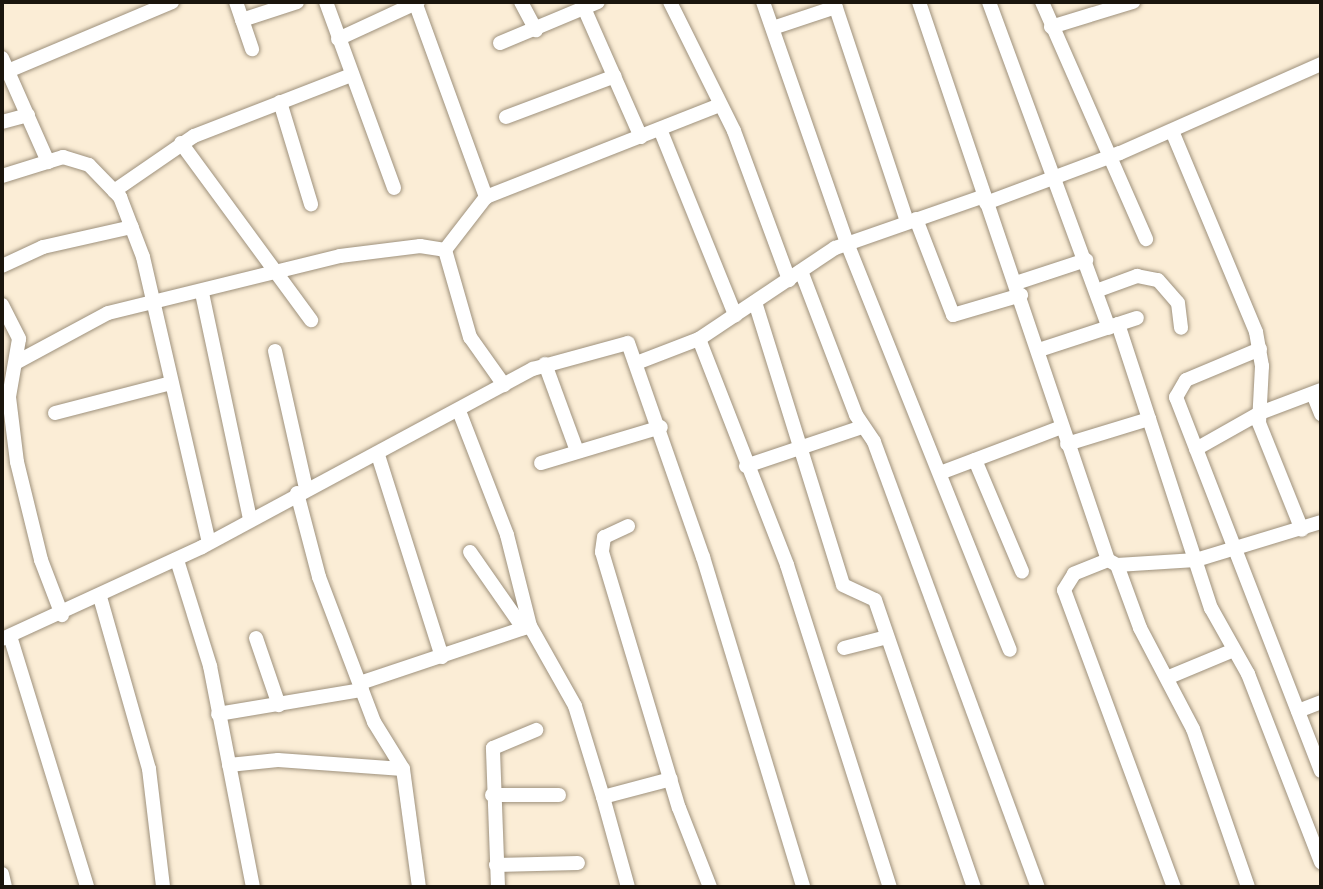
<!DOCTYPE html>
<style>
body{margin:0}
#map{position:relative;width:1323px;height:889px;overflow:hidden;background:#fbedd6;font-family:"Times New Roman",serif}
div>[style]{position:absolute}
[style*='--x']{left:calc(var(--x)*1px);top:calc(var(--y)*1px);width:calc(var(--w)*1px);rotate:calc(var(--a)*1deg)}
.roads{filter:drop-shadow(0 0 2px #9e917c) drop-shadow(0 0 2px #9e917c)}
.street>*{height:14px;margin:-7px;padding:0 7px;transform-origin:7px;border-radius:7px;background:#fff}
span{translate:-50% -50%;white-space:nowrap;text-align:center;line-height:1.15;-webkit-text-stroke:7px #fbedd6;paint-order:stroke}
.frame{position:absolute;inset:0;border:4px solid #1a150d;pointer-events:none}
</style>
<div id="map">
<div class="roads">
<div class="street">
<i style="--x:236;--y:2;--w:50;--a:71.2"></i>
<i style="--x:326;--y:2;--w:198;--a:69.9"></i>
<i style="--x:415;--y:2;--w:208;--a:70"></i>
<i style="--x:521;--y:2;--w:32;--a:62"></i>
<i style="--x:670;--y:2;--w:144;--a:63.6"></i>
<i style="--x:734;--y:131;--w:159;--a:69.7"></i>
<i style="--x:763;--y:2;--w:255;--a:70.8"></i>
<i style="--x:847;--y:243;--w:438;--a:68.2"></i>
<i style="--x:834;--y:2;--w:231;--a:71.6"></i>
<i style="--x:919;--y:2;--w:589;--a:71.29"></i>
<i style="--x:1108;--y:560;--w:10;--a:29"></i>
<i style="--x:1117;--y:565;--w:79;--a:-3.6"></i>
<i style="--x:1196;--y:560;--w:131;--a:-16.9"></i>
<i style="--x:989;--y:2;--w:347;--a:69.8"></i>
<i style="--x:1042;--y:2;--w:259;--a:66.3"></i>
<i style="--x:584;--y:8;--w:141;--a:66.2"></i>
<i style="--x:242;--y:20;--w:58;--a:-18.1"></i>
<i style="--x:1051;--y:27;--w:86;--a:-17"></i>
<i style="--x:773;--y:28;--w:66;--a:-18.4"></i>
<i style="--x:338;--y:39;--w:88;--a:-24.8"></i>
<i style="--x:500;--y:43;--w:106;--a:-22.7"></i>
<i style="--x:2;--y:58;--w:114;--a:66.1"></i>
<i style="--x:8;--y:71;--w:178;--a:-22.8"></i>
<i style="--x:280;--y:102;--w:107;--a:73.1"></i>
<i style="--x:506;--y:117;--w:116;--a:-20.6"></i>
<i style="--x:2;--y:122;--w:27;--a:-15"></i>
<i style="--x:660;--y:129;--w:201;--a:68"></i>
<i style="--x:1172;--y:131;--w:218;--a:67.3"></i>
<i style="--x:1256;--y:332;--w:35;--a:80"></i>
<i style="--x:1262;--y:366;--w:57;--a:93"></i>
<i style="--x:1259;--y:423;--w:115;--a:68.1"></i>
<i style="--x:181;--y:143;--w:220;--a:53.7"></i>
<i style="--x:2;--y:176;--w:64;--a:-17.3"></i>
<i style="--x:63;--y:157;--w:27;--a:17"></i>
<i style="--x:89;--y:165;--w:45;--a:45.9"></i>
<i style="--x:120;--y:197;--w:64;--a:69"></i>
<i style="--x:143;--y:257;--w:293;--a:77"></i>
<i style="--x:114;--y:191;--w:97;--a:-34.5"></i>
<i style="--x:194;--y:136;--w:168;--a:-21.2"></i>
<i style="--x:986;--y:203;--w:143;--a:-20.5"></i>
<i style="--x:1120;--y:153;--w:220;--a:-23.9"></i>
<i style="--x:916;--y:219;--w:103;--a:68.9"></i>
<i style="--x:953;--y:315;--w:71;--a:-16.4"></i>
<i style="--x:445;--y:250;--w:67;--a:-52.3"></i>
<i style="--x:486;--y:197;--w:251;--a:-21.5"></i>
<i style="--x:2;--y:266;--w:45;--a:-24.9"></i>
<i style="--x:43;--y:247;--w:91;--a:-12.7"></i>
<i style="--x:801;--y:271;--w:154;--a:69.1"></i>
<i style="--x:856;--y:415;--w:32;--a:56"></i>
<i style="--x:874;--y:442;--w:474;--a:69.8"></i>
<i style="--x:1016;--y:283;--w:74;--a:-18.2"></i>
<i style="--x:1096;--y:291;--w:44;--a:-20.1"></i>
<i style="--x:1137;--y:276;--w:21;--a:11"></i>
<i style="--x:1158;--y:280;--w:30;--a:49"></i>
<i style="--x:1178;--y:303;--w:25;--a:83"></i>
<i style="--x:202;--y:293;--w:231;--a:78"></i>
<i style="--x:755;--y:302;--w:296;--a:72.7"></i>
<i style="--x:843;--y:585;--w:35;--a:25"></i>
<i style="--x:875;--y:600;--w:304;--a:71"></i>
<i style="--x:2;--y:305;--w:38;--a:63"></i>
<i style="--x:19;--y:339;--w:59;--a:99.8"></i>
<i style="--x:9;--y:397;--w:65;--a:83"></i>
<i style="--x:17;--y:462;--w:101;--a:76.2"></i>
<i style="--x:41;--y:560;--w:59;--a:69.1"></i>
<i style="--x:1118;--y:324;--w:299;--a:71.9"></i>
<i style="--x:1211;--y:608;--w:76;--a:60.7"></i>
<i style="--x:1248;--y:674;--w:202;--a:68.8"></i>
<i style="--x:699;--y:339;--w:243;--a:68.7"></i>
<i style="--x:787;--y:565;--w:338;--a:72.3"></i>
<i style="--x:1260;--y:349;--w:80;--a:157.3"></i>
<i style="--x:1186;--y:380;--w:20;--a:120"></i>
<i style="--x:1176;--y:397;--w:401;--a:68.8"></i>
<i style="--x:1039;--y:350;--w:103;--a:-18.1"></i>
<i style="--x:275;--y:351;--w:141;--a:77.3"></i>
<i style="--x:17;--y:362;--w:103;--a:-28.3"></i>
<i style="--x:108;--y:313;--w:239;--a:-13.8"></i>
<i style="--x:340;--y:256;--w:81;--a:-7.1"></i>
<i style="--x:420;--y:246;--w:25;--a:9"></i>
<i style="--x:445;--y:250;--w:91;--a:74"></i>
<i style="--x:470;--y:337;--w:59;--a:54.7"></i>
<i style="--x:639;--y:362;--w:64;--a:-21"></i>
<i style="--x:699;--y:339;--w:164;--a:-33.8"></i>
<i style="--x:835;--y:248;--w:158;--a:-19.2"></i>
<i style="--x:545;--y:364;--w:93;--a:69.8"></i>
<i style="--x:1313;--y:394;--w:22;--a:68"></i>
<i style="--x:459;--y:411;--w:133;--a:68.8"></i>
<i style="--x:507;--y:535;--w:94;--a:75.8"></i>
<i style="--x:530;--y:626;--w:92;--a:60.6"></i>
<i style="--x:575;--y:706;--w:95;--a:72.9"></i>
<i style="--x:603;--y:797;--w:70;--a:-14.8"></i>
<i style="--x:55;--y:413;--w:120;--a:-14.5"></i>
<i style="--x:1067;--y:444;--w:86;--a:-17"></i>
<i style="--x:1196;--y:449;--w:73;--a:-29.4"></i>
<i style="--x:1260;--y:413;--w:65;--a:-20.7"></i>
<i style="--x:378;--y:455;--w:212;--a:72.4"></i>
<i style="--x:975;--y:460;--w:121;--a:67.1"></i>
<i style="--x:541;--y:463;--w:125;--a:-16.7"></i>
<i style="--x:746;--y:466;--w:122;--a:-18.6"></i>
<i style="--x:940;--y:473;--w:130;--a:-20.7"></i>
<i style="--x:297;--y:493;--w:87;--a:75.3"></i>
<i style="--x:319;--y:577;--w:155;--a:69.2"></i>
<i style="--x:374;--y:722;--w:55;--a:58.3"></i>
<i style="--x:403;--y:769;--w:119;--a:82.3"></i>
<i style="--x:628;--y:526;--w:26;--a:155"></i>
<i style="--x:604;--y:537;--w:15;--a:98"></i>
<i style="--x:602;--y:552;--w:267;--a:73.3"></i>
<i style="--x:679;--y:808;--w:85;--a:68.6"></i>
<i style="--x:470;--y:552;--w:93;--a:55.1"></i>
<i style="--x:177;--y:560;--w:111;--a:72.7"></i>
<i style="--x:210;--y:666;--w:225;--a:79"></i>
<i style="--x:1108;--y:560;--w:37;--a:158"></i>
<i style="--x:1074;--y:574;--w:19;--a:122"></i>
<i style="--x:1064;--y:590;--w:317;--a:69.7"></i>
<i style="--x:1117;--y:565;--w:67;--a:69.9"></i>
<i style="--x:1140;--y:628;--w:114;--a:62.3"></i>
<i style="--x:1193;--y:729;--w:167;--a:70.8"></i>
<i style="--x:100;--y:597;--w:179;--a:74.1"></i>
<i style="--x:149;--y:769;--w:119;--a:83.2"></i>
<i style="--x:10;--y:636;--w:263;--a:72.9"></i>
<i style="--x:256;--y:638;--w:71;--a:71.1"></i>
<i style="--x:2;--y:639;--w:220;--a:-24.7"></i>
<i style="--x:202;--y:547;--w:376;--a:-28.3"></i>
<i style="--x:533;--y:369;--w:98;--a:-15.3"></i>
<i style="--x:628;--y:343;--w:227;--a:70.7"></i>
<i style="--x:703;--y:557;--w:345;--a:73.1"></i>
<i style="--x:844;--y:648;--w:44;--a:-14.3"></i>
<i style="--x:1169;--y:677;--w:70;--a:-22.6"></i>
<i style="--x:360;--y:683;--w:179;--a:-18.5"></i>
<i style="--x:1298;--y:711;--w:25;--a:-21"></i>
<i style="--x:218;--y:714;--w:146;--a:-9.5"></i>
<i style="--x:229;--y:765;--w:49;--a:-5.8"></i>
<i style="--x:278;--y:760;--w:125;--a:4.1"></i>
<i style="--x:492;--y:795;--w:67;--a:0"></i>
<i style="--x:603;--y:797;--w:93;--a:74.5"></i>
<i style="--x:496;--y:865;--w:82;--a:-1.4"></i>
<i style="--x:2;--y:874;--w:13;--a:77"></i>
<i style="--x:498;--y:887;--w:139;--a:-92.1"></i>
<i style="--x:493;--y:748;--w:47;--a:-22.7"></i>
</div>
</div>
<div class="frame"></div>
</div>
